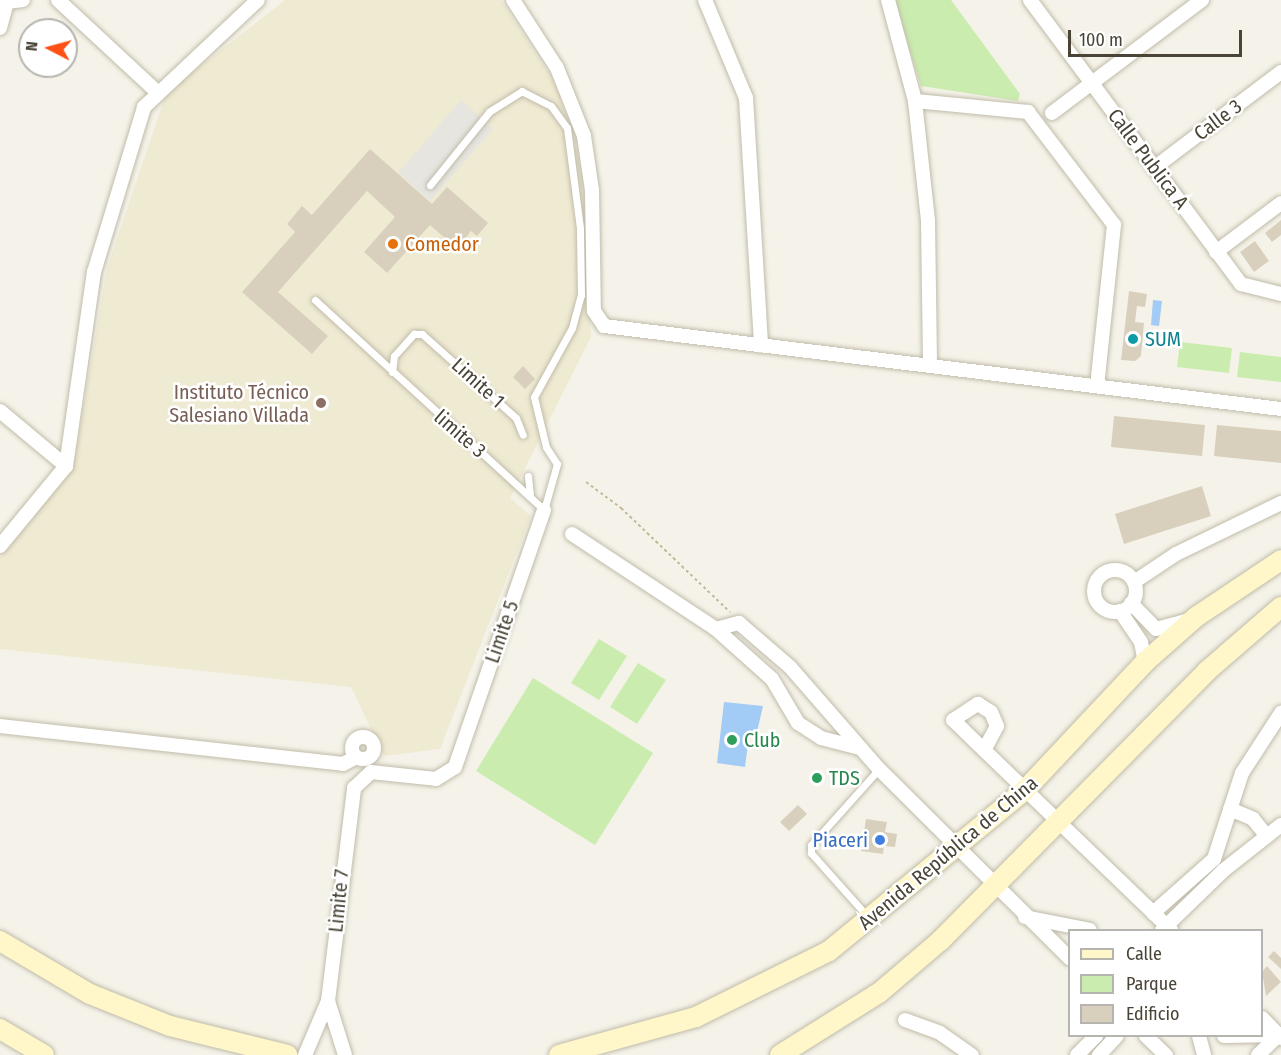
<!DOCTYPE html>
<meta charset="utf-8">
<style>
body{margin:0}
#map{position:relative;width:1281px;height:1055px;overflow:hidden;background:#f5f3e9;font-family:"Fira Sans Condensed",sans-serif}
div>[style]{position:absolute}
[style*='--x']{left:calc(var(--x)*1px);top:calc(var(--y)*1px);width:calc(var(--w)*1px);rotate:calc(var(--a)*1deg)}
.education>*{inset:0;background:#efead2}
.green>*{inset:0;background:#caecaf}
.parking>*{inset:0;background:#e6e5e0}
.water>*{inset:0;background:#a2cbf5}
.building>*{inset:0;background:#d8d0bd}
.path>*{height:2px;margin-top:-1px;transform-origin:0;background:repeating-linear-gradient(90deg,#c4ba9b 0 3px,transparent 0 6px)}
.roads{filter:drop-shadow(0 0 2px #c1bcaa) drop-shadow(0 0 2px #c1bcaa)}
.lane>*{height:7px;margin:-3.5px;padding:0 3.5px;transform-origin:3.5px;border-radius:3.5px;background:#fff}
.street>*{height:14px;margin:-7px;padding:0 7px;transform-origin:7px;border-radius:7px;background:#fff}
.street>.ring{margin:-7px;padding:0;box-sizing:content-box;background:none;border:14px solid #fff;border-radius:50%}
.secondary>*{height:20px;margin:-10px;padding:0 10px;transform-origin:10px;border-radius:10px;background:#fff7c9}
.dots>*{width:16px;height:16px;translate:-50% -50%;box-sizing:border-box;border:3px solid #fff;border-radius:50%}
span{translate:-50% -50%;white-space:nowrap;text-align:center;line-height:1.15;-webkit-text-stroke:5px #fff;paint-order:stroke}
.street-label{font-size:20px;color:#494436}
.food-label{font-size:20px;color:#c56008}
.left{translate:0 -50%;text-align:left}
.culture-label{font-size:20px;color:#0d838f}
.education-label{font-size:20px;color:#785e54}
.right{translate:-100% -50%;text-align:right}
.leisure-label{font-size:20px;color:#27864d}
.shop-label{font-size:20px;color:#366cbe}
.legend{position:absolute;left:1068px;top:929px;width:195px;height:108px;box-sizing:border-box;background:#fff;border:2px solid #b6b4af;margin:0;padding:8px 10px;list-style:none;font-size:18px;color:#494436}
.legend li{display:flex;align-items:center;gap:12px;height:30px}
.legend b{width:30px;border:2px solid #b6b4af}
.north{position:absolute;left:18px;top:18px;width:60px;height:60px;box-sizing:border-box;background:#fff;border:2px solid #b6b4af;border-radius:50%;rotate:276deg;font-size:16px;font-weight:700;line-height:24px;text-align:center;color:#494436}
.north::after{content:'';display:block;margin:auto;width:21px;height:27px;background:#ff5016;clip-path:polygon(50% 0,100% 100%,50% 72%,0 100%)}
.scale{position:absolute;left:1068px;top:30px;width:174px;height:27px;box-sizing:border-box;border:3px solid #494436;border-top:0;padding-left:8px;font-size:18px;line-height:21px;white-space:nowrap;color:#494436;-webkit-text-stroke:4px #fff;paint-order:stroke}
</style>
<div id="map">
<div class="education">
<i style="clip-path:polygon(285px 0,501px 0,557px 85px,583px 176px,591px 337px,510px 498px,531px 516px,440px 749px,384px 756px,351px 687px,0 649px,0 557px,73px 469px,107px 269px,166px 93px)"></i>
</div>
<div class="green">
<i style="clip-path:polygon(894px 0,951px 0,1020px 94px,1018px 101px,921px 86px)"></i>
<i style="clip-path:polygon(1180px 342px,1232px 348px,1229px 373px,1177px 367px)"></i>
<i style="clip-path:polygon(1240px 352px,1281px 357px,1281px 382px,1237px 377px)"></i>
<i style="clip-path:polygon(599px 639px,627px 656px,599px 700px,571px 683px)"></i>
<i style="clip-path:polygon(638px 663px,666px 680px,637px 724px,610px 707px)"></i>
<i style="clip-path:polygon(533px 678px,653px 753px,595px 845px,476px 771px)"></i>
</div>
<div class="parking">
<i style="clip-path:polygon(461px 100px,493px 129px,430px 201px,398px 173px)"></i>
</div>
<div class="water">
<i style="clip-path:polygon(1153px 300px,1162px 301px,1159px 326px,1151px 325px)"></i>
<i style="clip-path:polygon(724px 702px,763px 706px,756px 736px,749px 736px,745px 767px,717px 763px)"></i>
</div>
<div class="building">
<i style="clip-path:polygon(370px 149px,432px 204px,447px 187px,488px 223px,477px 236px,471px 231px,464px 240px,469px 245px,462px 253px,430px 225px,387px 273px,364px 252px,395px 217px,367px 191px,278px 292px,328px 336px,312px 354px,242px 292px,295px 232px,287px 224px,302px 206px,312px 215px)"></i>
<i style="clip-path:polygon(1281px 220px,1281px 235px,1272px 242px,1265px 233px)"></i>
<i style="clip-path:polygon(1255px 241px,1269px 261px,1254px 272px,1240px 252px)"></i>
<i style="clip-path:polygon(1129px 291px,1147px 294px,1145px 307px,1137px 306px,1135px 322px,1144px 323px,1141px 356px,1135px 361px,1121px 360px)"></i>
<i style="clip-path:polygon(523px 366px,535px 379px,525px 389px,513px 377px)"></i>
<i style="clip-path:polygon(1114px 416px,1205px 425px,1202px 456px,1111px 447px)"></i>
<i style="clip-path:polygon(1217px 425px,1281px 431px,1281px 463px,1214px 456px)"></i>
<i style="clip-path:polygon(1202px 486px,1211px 516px,1124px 544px,1115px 514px)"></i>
<i style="clip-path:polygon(798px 805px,807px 814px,789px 831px,780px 822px)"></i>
<i style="clip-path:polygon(866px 819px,887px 822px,885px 832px,897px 834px,895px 847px,884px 846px,883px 854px,861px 851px)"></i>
<i style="clip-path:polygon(1274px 951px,1281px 958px,1281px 969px,1268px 957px)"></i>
<i style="clip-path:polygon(1267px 966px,1281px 982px,1266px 996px,1262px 972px)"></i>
</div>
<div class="path">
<i style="--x:586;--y:482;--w:44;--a:36.6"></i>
<i style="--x:621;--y:508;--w:151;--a:43.7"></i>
</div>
<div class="roads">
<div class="lane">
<i style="--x:315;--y:300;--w:311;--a:42.5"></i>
<i style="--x:544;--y:510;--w:48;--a:-74.2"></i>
<i style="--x:557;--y:464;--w:20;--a:-123"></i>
<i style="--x:546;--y:447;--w:51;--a:-103.5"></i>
<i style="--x:534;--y:397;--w:79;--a:-61.2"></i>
<i style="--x:572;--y:328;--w:34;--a:-75"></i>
<i style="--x:581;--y:295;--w:67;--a:-90.9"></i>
<i style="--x:580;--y:228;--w:101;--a:-97.4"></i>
<i style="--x:567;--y:128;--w:27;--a:-126"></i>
<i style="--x:551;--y:106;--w:33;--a:-153"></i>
<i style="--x:522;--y:91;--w:39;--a:148"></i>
<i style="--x:489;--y:112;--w:94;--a:128.9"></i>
<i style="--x:392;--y:372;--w:16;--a:-83"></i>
<i style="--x:394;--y:356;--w:30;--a:-48"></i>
<i style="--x:414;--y:334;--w:8;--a:0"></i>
<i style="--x:422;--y:334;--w:126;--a:41.8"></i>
<i style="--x:516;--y:418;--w:18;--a:68"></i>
<i style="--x:528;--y:476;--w:18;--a:84"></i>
<i style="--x:868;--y:917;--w:86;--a:-131.7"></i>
<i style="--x:811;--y:853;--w:8;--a:-90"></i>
<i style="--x:811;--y:845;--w:102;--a:-48.2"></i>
</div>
<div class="street">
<i style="--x:58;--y:0;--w:134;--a:42.9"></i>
<i style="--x:513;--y:0;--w:81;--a:57.1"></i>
<i style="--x:557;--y:68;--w:73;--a:68.3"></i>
<i style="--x:584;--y:136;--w:55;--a:81.6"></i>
<i style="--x:592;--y:190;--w:121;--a:89.1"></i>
<i style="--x:594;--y:311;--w:18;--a:56"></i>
<i style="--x:604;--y:326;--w:682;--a:6.99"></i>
<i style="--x:705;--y:0;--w:106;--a:67.3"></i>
<i style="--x:746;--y:98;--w:248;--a:86.5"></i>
<i style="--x:888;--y:0;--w:105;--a:75"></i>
<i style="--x:915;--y:101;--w:114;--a:5.6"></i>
<i style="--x:1028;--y:112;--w:142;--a:52.7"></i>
<i style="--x:1114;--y:225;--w:162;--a:96"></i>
<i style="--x:1030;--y:0;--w:354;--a:53.4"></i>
<i style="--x:1241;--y:284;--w:41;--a:14"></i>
<i style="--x:0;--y:28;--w:27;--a:-75"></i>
<i style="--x:7;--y:2;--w:16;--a:-7"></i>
<i style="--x:915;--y:101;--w:120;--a:83.8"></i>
<i style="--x:928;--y:220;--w:146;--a:89.2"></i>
<i style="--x:1052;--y:113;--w:188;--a:-37"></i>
<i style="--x:1154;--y:168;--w:159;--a:-37.1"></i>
<i style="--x:1216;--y:252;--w:81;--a:-37"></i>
<i style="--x:0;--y:411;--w:86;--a:39.8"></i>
<i style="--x:572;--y:534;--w:173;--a:33.4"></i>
<i style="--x:716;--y:629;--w:75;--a:41.8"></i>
<i style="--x:772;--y:679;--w:51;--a:59.4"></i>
<i style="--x:798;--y:723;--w:27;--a:33"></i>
<i style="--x:821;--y:738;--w:40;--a:14.4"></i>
<i style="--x:0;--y:546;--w:104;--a:-50.5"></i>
<i style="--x:66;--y:466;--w:196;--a:-81.8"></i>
<i style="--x:94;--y:272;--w:172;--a:-73.1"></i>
<i style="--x:144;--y:107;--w:156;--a:-43.2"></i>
<i class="ring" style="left:1094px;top:570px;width:28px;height:28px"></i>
<i style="--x:1134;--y:582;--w:50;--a:-33.7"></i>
<i style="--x:1176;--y:554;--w:117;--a:-25.9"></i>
<i style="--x:1131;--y:603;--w:36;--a:46"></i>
<i style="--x:1156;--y:629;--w:30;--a:-15"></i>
<i style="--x:1120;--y:611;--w:37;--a:56"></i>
<i style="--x:1141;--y:642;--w:20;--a:79"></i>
<i style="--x:716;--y:629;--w:24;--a:-15"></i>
<i style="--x:739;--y:623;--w:67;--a:40.8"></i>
<i style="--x:790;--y:667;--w:135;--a:48.9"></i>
<i style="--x:879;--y:769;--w:269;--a:44.8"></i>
<i style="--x:0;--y:726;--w:345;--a:6.3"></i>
<i style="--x:343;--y:764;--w:15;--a:-28"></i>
<i class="ring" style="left:352px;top:737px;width:8px;height:8px"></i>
<i style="--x:984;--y:750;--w:43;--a:-135.9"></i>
<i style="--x:953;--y:720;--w:30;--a:-33"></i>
<i style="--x:978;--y:704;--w:15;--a:32"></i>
<i style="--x:991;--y:712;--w:15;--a:67"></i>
<i style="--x:997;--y:726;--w:27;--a:118"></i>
<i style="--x:984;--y:750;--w:260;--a:43.9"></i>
<i style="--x:1230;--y:809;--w:25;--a:23"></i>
<i style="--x:1253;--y:819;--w:22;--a:51"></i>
<i style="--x:1153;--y:913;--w:81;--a:-41.5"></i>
<i style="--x:1214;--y:859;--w:90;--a:-72"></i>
<i style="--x:1242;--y:773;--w:72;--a:-57"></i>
<i style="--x:1025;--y:917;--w:66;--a:11.3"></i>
<i style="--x:1162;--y:930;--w:86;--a:-44.1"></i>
<i style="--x:1224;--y:870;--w:73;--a:-38.3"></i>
<i style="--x:1262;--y:1018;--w:28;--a:46"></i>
<i style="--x:905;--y:1020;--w:37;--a:20"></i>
<i style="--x:940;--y:1033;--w:39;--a:35"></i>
<i style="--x:1146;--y:1036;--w:28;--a:44"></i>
<i style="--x:1199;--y:1036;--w:20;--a:75"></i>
<i style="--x:1224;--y:1036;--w:54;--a:-1.1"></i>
<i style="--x:305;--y:1055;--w:59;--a:-66.9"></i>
<i style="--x:345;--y:1055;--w:57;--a:-107.5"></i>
<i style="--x:328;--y:1001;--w:215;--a:-83"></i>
<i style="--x:354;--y:788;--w:23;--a:-43"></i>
<i style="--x:371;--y:772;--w:65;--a:6.1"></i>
<i style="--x:436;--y:779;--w:22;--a:-32"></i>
<i style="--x:455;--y:767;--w:272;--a:-70.9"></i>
<i style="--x:1077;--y:1055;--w:27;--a:-45"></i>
<i style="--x:1099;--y:1055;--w:26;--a:-47"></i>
<i style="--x:1258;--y:1055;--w:28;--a:-44"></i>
</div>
<div class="secondary">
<i style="--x:0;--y:941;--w:104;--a:30.5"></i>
<i style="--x:90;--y:994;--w:86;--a:21.8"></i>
<i style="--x:170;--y:1026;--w:121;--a:13.9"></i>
<i style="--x:0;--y:1029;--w:51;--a:30.6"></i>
<i style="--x:559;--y:1055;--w:142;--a:-15.5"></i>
<i style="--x:696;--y:1017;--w:148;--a:-26.4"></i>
<i style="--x:829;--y:951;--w:254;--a:-39.4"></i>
<i style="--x:1025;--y:790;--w:175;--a:-46.8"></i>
<i style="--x:1145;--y:662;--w:68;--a:-41.4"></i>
<i style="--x:1196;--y:617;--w:102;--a:-33.8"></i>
<i style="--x:780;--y:1055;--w:117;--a:-32.1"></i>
<i style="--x:879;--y:993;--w:82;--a:-40.5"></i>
<i style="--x:941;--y:940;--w:378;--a:-45.3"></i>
<i style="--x:1207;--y:671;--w:98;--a:-40.9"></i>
</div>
</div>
<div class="dots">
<i style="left:393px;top:244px;background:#e8710a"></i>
<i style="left:1133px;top:339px;background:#0f9aa8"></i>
<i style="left:321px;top:403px;background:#8d6e63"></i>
<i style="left:732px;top:740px;background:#2e9e5b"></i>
<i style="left:817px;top:778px;background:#2e9e5b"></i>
<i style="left:880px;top:840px;background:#3f7fe0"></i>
</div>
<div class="street-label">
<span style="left:1218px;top:120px;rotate:-37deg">Calle 3</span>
<span style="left:1148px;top:159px;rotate:53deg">Calle Publica A</span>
<span style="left:478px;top:383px;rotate:42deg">Limite 1</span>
<span style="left:460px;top:434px;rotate:41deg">limite 3</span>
<span style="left:502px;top:632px;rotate:-71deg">Limite 5</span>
<span style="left:948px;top:853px;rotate:-40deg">Avenida República de China</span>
<span style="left:339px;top:901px;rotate:-84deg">Limite 7</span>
</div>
<div class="food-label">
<span class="left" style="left:405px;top:244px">Comedor</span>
</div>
<div class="culture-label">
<span class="left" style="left:1145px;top:339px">SUM</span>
</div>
<div class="education-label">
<span class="right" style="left:309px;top:404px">Instituto Técnico<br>Salesiano Villada</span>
</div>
<div class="leisure-label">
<span class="left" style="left:744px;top:740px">Club</span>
<span class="left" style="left:829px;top:778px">TDS</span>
</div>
<div class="shop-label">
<span class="right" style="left:868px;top:840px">Piaceri</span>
</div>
<ul class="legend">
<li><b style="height:8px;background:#fff7c9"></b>Calle</li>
<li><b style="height:16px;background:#caecaf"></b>Parque</li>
<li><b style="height:16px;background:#d8d0bd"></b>Edificio</li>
</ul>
<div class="north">N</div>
<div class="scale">100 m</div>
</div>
